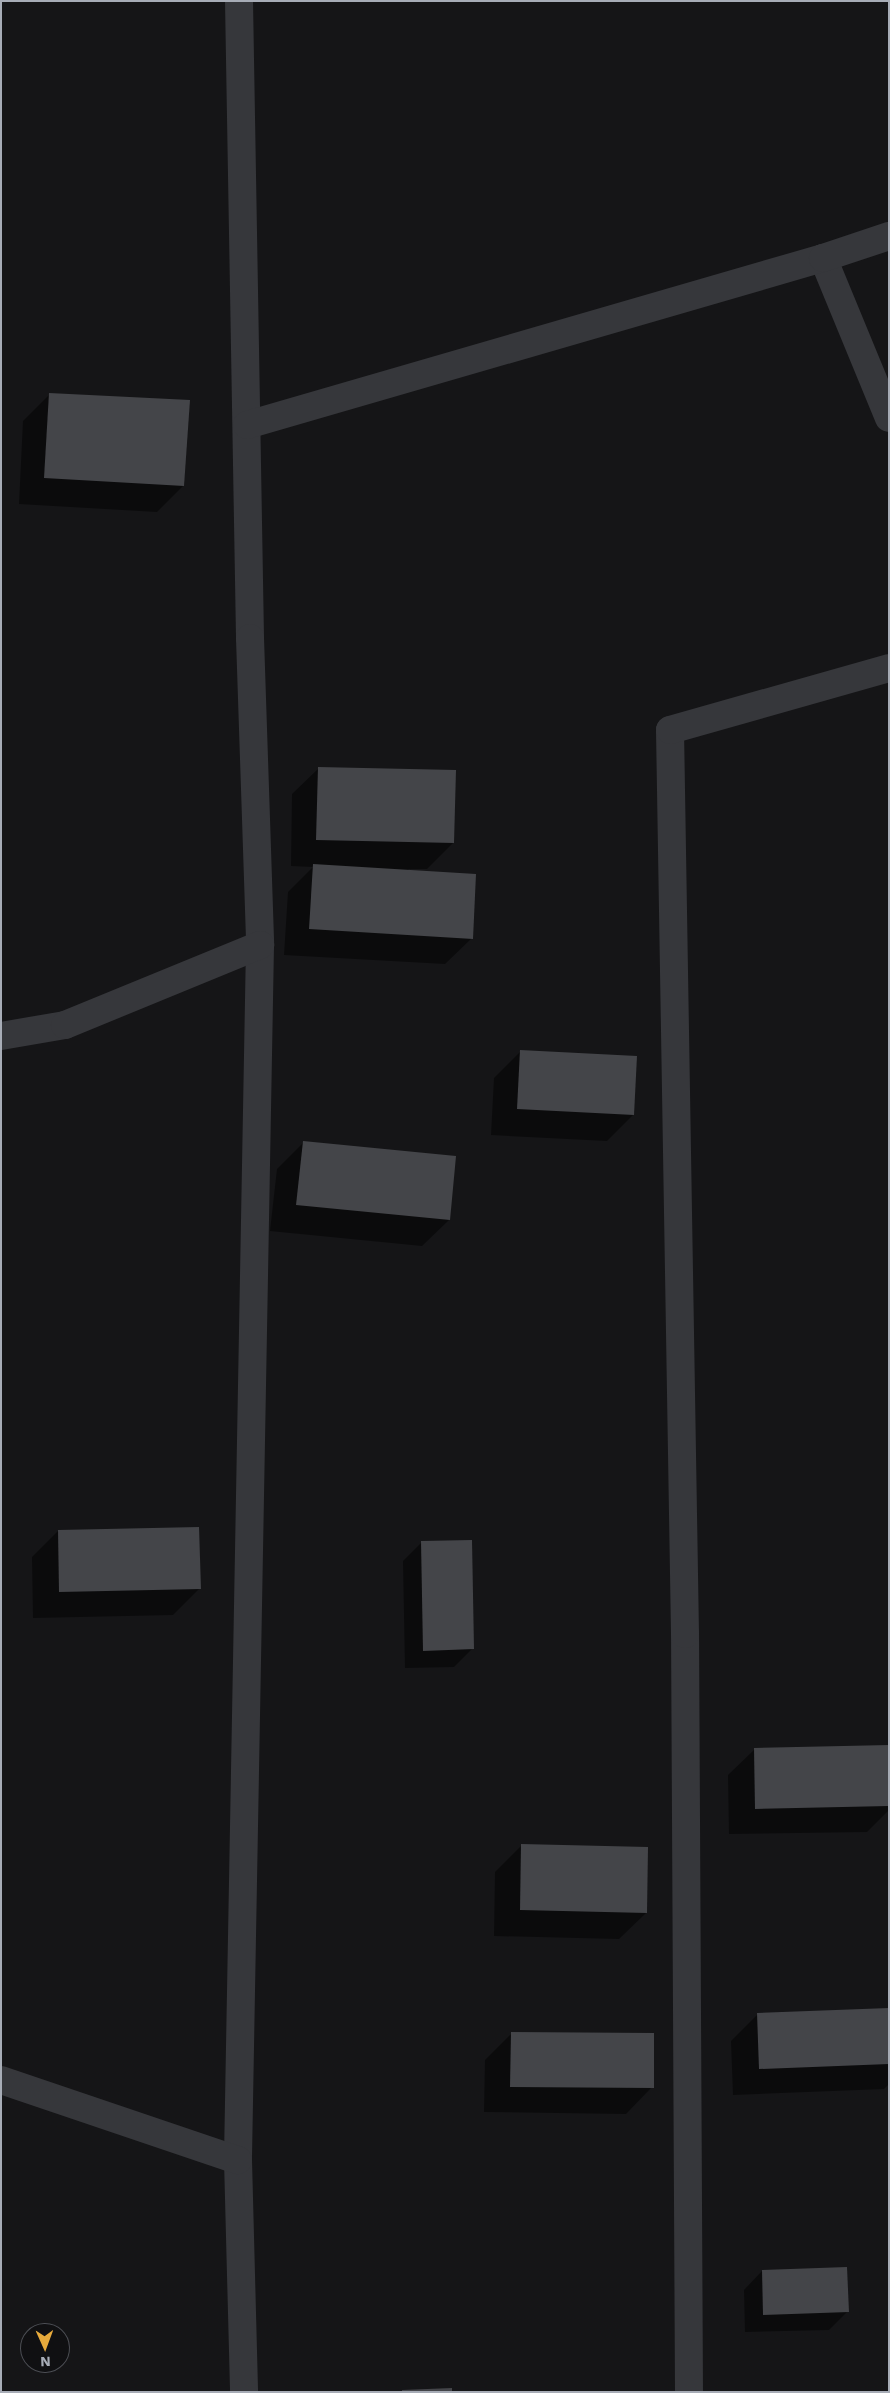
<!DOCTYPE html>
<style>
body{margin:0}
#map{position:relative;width:890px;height:2393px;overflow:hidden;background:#151517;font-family:"Work Sans",sans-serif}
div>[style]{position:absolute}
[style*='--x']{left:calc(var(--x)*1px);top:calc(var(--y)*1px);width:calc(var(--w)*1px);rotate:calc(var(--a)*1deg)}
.shadow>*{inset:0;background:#0007}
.building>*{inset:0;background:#444549}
.street>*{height:28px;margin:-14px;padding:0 14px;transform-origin:14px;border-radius:14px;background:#36373b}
span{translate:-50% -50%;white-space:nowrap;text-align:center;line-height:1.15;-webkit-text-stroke:5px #101012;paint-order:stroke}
.frame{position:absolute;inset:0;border:2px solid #a7acb6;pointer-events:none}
.north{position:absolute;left:20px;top:2323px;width:50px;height:50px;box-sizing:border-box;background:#101012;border:1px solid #4c4e54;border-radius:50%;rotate:178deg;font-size:14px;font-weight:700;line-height:20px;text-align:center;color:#a7acb6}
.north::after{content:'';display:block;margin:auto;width:18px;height:22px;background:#e7aa3c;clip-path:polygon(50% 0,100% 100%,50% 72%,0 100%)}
</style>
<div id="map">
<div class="shadow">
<i style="clip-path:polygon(50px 394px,183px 486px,157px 512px,19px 504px,23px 421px)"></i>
<i style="clip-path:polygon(319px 768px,453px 843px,427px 869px,408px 869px,472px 938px,445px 964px,284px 955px,288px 892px,313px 867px,291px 866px,292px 794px)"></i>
<i style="clip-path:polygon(521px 1051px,633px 1115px,607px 1141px,491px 1135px,494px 1078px)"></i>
<i style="clip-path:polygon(303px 1143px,449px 1220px,422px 1246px,270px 1231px,277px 1169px)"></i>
<i style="clip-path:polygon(58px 1531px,199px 1589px,173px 1615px,33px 1618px,32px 1557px)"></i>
<i style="clip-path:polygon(421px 1543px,472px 1649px,454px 1667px,405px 1668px,403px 1561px)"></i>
<i style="clip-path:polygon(889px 1747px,889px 1810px,867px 1832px,729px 1834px,728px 1775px,755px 1749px)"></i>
<i style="clip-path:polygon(522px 1845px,646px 1913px,619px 1939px,494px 1936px,495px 1872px)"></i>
<i style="clip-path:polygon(889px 2010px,889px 2084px,884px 2089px,733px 2095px,731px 2041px,758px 2014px)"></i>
<i style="clip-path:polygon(511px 2034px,652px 2087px,626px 2114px,484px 2112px,485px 2060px)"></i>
<i style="clip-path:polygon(762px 2271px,848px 2311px,829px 2330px,745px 2332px,744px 2290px)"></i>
</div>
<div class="building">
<i style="clip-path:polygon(49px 393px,190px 400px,184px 486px,44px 478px)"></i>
<i style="clip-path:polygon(318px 767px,456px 770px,454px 843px,316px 840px)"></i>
<i style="clip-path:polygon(313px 864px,476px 874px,473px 939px,309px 929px)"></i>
<i style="clip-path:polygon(520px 1050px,637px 1056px,634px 1115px,517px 1109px)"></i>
<i style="clip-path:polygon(303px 1141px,456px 1156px,450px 1220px,296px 1205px)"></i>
<i style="clip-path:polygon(199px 1527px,201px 1589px,59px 1592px,58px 1530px)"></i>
<i style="clip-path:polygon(472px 1540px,474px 1649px,423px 1651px,421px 1541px)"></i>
<i style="clip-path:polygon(889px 1745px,889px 1806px,755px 1809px,754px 1748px)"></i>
<i style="clip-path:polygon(521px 1844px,648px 1847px,647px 1913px,520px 1910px)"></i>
<i style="clip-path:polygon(889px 2008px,889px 2064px,759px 2069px,757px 2013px)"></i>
<i style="clip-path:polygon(511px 2032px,654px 2033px,654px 2088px,510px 2087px)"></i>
<i style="clip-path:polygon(847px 2267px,849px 2312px,763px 2315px,762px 2270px)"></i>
<i style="clip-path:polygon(452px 2388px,452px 2392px,402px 2392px,402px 2390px)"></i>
</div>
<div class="street">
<i style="--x:239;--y:1;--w:637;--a:89.01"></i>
<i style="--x:250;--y:638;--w:307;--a:88.1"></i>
<i style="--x:260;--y:945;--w:1215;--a:91.04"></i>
<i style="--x:238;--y:2160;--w:232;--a:88.5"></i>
<i style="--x:823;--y:258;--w:173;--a:67.6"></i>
<i style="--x:247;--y:425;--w:600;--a:-16.17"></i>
<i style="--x:823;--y:258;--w:70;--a:-18.4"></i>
<i style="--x:1;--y:1036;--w:65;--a:-9.8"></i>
<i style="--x:65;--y:1025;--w:211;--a:-22.3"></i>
<i style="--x:1;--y:2080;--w:250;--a:18.7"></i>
<i style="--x:689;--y:2392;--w:758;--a:-90.3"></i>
<i style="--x:685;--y:1634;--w:904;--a:-90.95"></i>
<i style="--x:670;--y:730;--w:228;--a:-15.8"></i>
</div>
<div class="frame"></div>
<div class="north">N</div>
</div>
